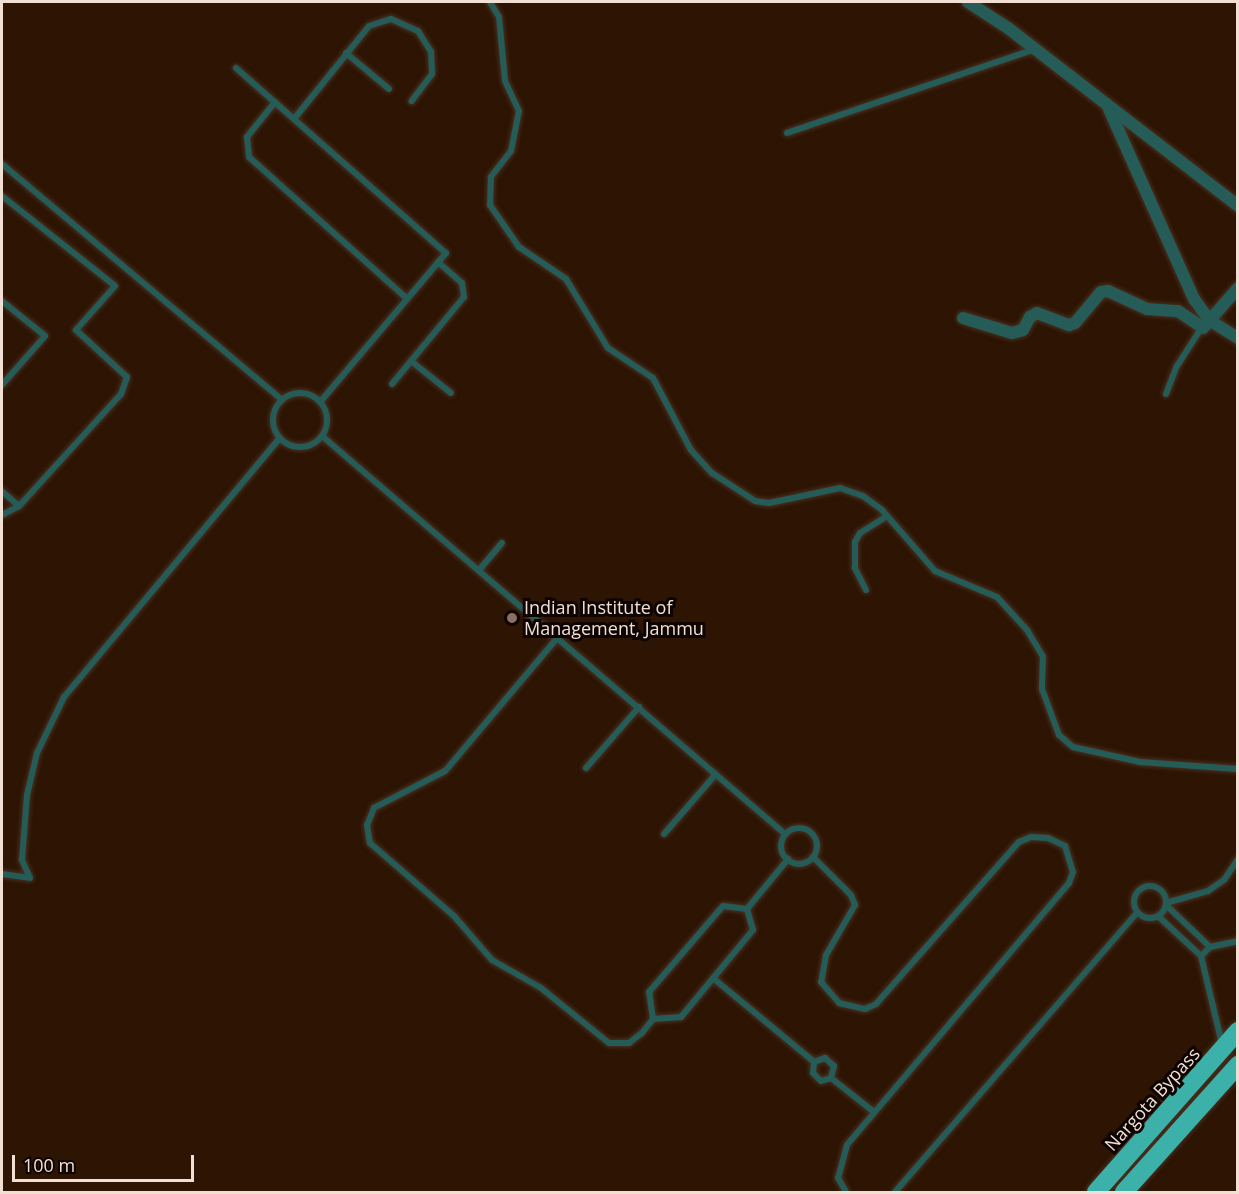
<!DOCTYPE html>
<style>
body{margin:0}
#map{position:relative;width:1239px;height:1194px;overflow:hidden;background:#2d1403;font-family:"Open Sans",sans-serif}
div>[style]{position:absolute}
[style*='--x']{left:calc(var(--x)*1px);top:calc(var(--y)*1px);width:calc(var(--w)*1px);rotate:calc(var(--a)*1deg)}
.roads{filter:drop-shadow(0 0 2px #483020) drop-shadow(0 0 2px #483020)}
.lane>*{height:6px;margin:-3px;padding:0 3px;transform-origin:3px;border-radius:3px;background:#255c58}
.lane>.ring{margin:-3px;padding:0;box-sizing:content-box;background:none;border:6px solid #255c58;border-radius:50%}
.street>*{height:12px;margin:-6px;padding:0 6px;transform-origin:6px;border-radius:6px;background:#255c58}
.highway>*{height:18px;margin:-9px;padding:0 9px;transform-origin:9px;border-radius:9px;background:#3cb1aa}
.dots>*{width:16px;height:16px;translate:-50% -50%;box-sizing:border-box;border:3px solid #0d0401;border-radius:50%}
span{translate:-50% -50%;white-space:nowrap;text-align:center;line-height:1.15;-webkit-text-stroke:6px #0d0401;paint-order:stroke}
.poi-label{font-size:18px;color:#f1dfd4}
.left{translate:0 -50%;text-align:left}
.street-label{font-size:18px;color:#f1dfd4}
.frame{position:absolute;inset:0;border:3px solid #f1dfd4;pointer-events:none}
.scale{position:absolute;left:12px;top:1155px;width:182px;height:27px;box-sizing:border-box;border:3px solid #f1dfd4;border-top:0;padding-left:8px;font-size:18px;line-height:21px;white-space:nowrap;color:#f1dfd4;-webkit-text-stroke:4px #0d0401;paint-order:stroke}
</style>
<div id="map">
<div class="roads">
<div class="lane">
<i style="--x:490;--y:2;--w:17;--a:59"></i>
<i style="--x:499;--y:17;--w:64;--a:84.6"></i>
<i style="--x:505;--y:81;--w:33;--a:65"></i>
<i style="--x:519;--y:111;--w:41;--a:101.3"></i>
<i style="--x:511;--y:151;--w:33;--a:128"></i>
<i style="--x:491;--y:177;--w:28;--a:92"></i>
<i style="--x:490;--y:205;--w:51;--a:55.4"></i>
<i style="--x:519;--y:247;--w:57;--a:34.2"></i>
<i style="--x:566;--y:279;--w:81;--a:58.7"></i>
<i style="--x:608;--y:348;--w:54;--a:33.7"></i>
<i style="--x:653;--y:378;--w:81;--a:62.2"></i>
<i style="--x:691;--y:450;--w:31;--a:48"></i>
<i style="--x:712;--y:473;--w:51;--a:33.1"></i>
<i style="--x:755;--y:501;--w:14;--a:8"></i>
<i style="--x:769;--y:503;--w:73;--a:-11.9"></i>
<i style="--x:840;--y:488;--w:24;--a:19"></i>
<i style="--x:863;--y:496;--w:24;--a:36"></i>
<i style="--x:882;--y:510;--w:81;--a:49"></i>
<i style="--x:935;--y:571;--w:67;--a:22.8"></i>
<i style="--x:997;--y:597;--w:45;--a:47.7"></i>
<i style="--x:1027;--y:630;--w:31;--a:59"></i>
<i style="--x:1043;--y:657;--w:32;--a:92"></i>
<i style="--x:1042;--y:689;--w:49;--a:69.7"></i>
<i style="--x:1059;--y:735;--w:18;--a:41"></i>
<i style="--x:1073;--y:747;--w:69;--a:12.6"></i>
<i style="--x:1140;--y:762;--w:98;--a:4.1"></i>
<i style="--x:346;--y:53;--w:56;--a:39.9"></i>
<i style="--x:236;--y:68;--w:280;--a:41.4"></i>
<i style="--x:446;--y:253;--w:195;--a:130.2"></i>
<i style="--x:275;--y:102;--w:45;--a:128.7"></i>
<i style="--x:247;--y:137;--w:20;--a:84"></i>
<i style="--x:249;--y:157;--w:212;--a:41.9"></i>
<i style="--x:294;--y:119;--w:119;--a:-51.1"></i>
<i style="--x:369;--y:26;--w:23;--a:-18"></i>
<i style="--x:391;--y:19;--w:30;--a:24"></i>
<i style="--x:418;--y:31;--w:25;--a:58"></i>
<i style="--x:431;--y:52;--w:22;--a:87"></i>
<i style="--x:432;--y:74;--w:34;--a:127"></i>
<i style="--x:787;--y:133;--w:262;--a:-18.7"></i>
<i style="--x:2;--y:164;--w:366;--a:40.1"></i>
<i style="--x:2;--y:196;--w:144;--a:38.5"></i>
<i style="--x:115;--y:286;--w:59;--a:131.6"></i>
<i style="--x:76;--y:330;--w:69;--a:42.7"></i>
<i style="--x:127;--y:377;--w:18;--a:109"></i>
<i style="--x:121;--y:394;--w:151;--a:132.3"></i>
<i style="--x:19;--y:506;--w:23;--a:-139"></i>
<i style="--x:2;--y:301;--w:55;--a:39.1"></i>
<i style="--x:45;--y:336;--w:65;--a:131.3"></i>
<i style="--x:411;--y:361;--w:51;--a:38.7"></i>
<i style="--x:392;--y:384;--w:113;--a:-50.4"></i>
<i style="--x:464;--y:297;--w:14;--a:-98"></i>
<i style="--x:462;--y:283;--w:32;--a:-139"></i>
<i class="ring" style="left:273px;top:393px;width:48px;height:48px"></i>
<i style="--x:1166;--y:394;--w:30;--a:-69"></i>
<i style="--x:1177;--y:366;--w:46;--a:-57.3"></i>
<i style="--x:322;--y:436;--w:611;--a:40.68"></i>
<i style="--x:2;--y:515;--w:19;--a:-28"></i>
<i style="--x:480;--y:569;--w:34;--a:-50"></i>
<i style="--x:866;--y:590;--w:25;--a:-117"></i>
<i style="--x:855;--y:568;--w:26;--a:-90"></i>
<i style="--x:855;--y:542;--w:10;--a:-61"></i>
<i style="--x:860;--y:533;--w:32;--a:-32"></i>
<i style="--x:558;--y:637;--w:175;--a:130.1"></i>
<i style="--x:445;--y:771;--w:80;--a:152.5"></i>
<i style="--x:374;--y:808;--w:18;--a:112"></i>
<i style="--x:367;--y:825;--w:18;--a:81"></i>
<i style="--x:370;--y:843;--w:111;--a:41"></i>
<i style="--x:454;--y:916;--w:58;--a:49.2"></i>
<i style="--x:492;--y:960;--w:56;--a:29.7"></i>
<i style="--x:541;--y:988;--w:87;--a:39"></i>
<i style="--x:609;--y:1043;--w:20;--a:0"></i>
<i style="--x:629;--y:1043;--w:16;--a:-38"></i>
<i style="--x:642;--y:1033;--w:18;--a:-52"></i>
<i style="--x:653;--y:1019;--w:27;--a:-98"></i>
<i style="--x:649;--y:992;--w:113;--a:-49.3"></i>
<i style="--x:723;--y:906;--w:24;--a:7"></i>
<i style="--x:586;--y:768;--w:81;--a:-49"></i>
<i class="ring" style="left:781px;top:828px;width:30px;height:30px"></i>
<i style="--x:664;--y:834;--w:79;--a:-49.1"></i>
<i style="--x:813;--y:857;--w:54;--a:45"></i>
<i style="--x:851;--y:895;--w:11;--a:68"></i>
<i style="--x:855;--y:905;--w:58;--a:120.1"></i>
<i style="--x:826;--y:955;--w:27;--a:100"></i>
<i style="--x:821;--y:982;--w:28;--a:49"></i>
<i style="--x:839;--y:1003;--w:27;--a:13"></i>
<i style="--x:865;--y:1009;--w:12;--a:-24"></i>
<i style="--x:876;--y:1004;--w:216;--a:-48.6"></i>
<i style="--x:1019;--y:842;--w:13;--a:-23"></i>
<i style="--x:1031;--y:837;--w:17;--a:3"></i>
<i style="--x:1048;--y:838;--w:19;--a:25"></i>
<i style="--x:1065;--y:846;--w:27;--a:73"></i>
<i style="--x:1073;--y:872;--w:12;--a:110"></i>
<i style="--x:1069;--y:883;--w:343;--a:130.3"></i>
<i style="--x:847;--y:1145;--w:34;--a:105"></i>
<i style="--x:838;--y:1178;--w:16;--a:60"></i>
<i style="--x:2;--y:874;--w:28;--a:8"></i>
<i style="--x:30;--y:878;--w:20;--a:-114"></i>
<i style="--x:22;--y:860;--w:65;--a:-85.6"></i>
<i style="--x:27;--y:795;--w:43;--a:-76.6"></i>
<i style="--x:37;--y:753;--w:62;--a:-64.3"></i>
<i style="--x:64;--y:697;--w:337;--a:-50.2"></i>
<i class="ring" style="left:1134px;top:886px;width:26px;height:26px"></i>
<i style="--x:1166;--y:903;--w:44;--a:-15.9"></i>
<i style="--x:1208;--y:891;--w:19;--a:-35"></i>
<i style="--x:1224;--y:880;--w:25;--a:-56"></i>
<i style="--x:1166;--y:905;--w:61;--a:43.7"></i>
<i style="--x:747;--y:909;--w:65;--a:-50.6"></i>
<i style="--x:1158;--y:916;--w:59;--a:42.9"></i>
<i style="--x:713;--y:978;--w:131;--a:39.7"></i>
<i style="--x:653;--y:1019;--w:28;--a:-4"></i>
<i style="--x:681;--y:1017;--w:113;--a:-50.4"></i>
<i style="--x:753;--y:930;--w:22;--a:-106"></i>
<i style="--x:1222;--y:1044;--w:90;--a:-103.4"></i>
<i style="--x:1201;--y:956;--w:13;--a:-45"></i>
<i style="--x:1210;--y:947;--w:29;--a:-12"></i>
<i style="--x:814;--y:1062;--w:12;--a:-20"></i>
<i style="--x:825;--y:1058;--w:12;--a:42"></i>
<i style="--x:834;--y:1066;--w:12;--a:104"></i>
<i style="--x:814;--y:1062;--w:11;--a:95"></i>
<i style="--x:813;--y:1073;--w:11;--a:45"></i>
<i style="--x:821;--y:1081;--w:10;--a:-17"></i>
<i style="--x:831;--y:1078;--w:55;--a:38.3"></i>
<i style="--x:895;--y:1192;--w:369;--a:-49.1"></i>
</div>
<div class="street">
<i style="--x:968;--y:2;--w:48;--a:33"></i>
<i style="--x:1008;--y:28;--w:291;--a:37.7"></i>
<i style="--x:1109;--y:109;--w:208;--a:65.9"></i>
<i style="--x:1194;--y:299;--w:26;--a:54"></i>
<i style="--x:1209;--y:320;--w:34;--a:32"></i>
<i style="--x:963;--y:318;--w:51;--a:17"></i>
<i style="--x:1012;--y:333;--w:11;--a:-15"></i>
<i style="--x:1023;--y:330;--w:15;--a:-62"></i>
<i style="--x:1030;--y:317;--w:8;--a:-30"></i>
<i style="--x:1037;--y:313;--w:34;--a:21"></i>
<i style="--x:1069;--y:325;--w:6;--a:-18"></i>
<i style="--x:1075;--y:323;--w:40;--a:-50"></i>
<i style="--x:1101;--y:292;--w:7;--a:-8"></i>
<i style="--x:1108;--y:291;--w:43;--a:24.8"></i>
<i style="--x:1147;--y:309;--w:31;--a:4"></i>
<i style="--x:1178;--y:311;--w:30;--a:34"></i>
<i style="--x:1203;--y:328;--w:53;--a:-48.8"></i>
</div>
<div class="highway">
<i style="--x:1096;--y:1192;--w:215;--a:-48.6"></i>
<i style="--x:1124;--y:1192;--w:171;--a:-48.1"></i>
</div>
</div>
<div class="dots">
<i style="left:512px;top:618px;background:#8d6e63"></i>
</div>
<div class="poi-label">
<span class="left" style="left:524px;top:618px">Indian Institute of<br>Management, Jammu</span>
</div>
<div class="street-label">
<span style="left:1152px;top:1099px;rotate:-48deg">Nargota Bypass</span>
</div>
<div class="frame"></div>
<div class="scale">100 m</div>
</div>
